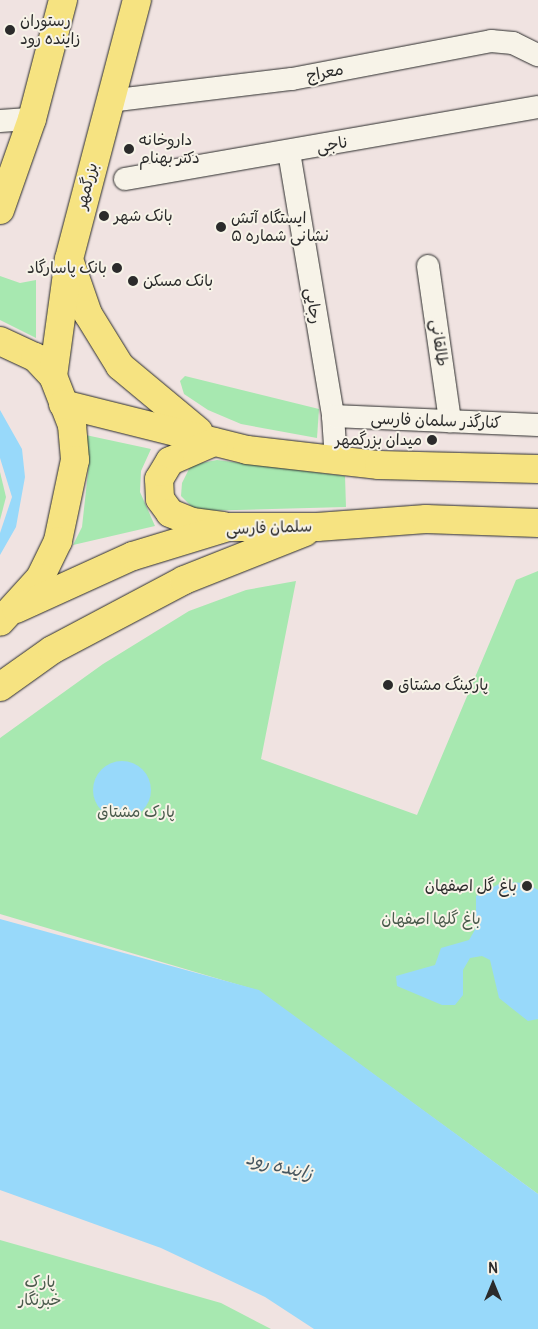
<!DOCTYPE html>
<meta charset="utf-8">
<style>
body{margin:0}
#map{position:relative;width:538px;height:1329px;overflow:hidden;background:#f0e3e1;font-family:Pangolin,"Playpen Sans Arabic",sans-serif}
div>[style]{position:absolute}
[style*='--x']{left:calc(var(--x)*1px);top:calc(var(--y)*1px);width:calc(var(--w)*1px);rotate:calc(var(--a)*1deg)}
.green>*{inset:0;background:#a7e8b0}
.water>*{inset:0;background:#98d9fa}
.round{border-radius:50%}
.roads{filter:drop-shadow(0 0 1px #2b2b2b) drop-shadow(0 0 1px #2b2b2b)}
.minor>*{height:22px;margin:-11px;padding:0 11px;transform-origin:11px;border-radius:11px;background:#f7f3e8}
.major>*{height:28px;margin:-14px;padding:0 14px;transform-origin:14px;border-radius:14px;background:#f6e381}
.dots>*{width:14px;height:14px;translate:-50% -50%;box-sizing:border-box;border:2px solid #f7f3e8;border-radius:50%}
span{translate:-50% -50%;white-space:nowrap;text-align:center;line-height:1.15;-webkit-text-stroke:4px #f7f3e8;paint-order:stroke}
.poi-label{font-size:16px;color:#2b2b2b}
.left{translate:0 -50%;text-align:left}
.right{translate:-100% -50%;text-align:right}
.street-label{font-size:16px;color:#2b2b2b}
.park-label{font-size:16px;color:#4a5a4c}
.water-label{font-size:18px;color:#46565f;font-style:italic}
.north{position:absolute;left:468px;top:1259px;width:50px;height:50px;-webkit-text-stroke:4px #f7f3e8;paint-order:stroke;rotate:0deg;font-size:14px;font-weight:700;line-height:20px;text-align:center;color:#2b2b2b}
.north::after{content:'';display:block;margin:auto;width:18px;height:22px;background:#2b2b2b;clip-path:polygon(50% 0,100% 100%,50% 72%,0 100%)}
</style>
<div id="map">
<div class="green">
<i style="clip-path:polygon(0 276px,20px 283px,36px 280px,36px 338px,0 320px)"></i>
<i style="clip-path:polygon(185px 376px,319px 409px,317px 438px,241px 424px,208px 410px,184px 394px,180px 381px)"></i>
<i style="clip-path:polygon(81px 434px,151px 449px,141px 471px,140px 492px,155px 526px,73px 545px,82px 527px,89px 463px)"></i>
<i style="clip-path:polygon(217px 460px,345px 476px,346px 507px,196px 511px,181px 496px,182px 483px,191px 465px)"></i>
<i style="clip-path:polygon(0 472px,6px 497px,0 520px)"></i>
<i style="clip-path:polygon(538px 571px,538px 1194px,259px 991px,0 914px,0 738px,103px 664px,189px 611px,246px 590px,296px 581px,261px 759px,417px 815px,516px 580px)"></i>
<i style="clip-path:polygon(0 1240px,221px 1303px,271px 1329px,0 1329px)"></i>
</div>
<div class="water">
<i style="clip-path:polygon(0 410px,22px 449px,25px 477px,16px 527px,0 555px,0 533px,12px 497px,0 458px)"></i>
<i class="round" style="left:93px;top:761px;width:58px;height:58px"></i>
<i style="clip-path:polygon(503px 882px,527px 883px,538px 890px,538px 1019px,528px 1021px,499px 998px,490px 960px,482px 956px,470px 958px,463px 970px,463px 995px,455px 1005px,442px 1005px,397px 986px,396px 976px,435px 965px,441px 948px,469px 940px,476px 928px,476px 896px)"></i>
<i style="clip-path:polygon(0 919px,259px 990px,538px 1194px,538px 1329px,314px 1329px,265px 1297px,161px 1248px,0 1190px)"></i>
</div>
<div class="roads">
<div class="minor">
<i style="--x:109;--y:101;--w:184;--a:-6.9"></i>
<i style="--x:292;--y:79;--w:203;--a:-10.8"></i>
<i style="--x:491;--y:41;--w:22;--a:5"></i>
<i style="--x:513;--y:43;--w:28;--a:26"></i>
<i style="--x:0;--y:121;--w:32;--a:-4"></i>
<i style="--x:289;--y:152;--w:268;--a:80.5"></i>
<i style="--x:333;--y:416;--w:44;--a:86.1"></i>
<i style="--x:125;--y:179;--w:419;--a:-9.9"></i>
<i style="--x:428;--y:266;--w:157;--a:81.9"></i>
<i style="--x:333;--y:416;--w:205;--a:2.5"></i>
</div>
<div class="major">
<i style="--x:0;--y:210;--w:96;--a:-70.6"></i>
<i style="--x:32;--y:119;--w:123;--a:-75.4"></i>
<i style="--x:71;--y:265;--w:52;--a:70.9"></i>
<i style="--x:88;--y:314;--w:61;--a:58.4"></i>
<i style="--x:120;--y:366;--w:102;--a:39.8"></i>
<i style="--x:0;--y:341;--w:38;--a:25"></i>
<i style="--x:35;--y:357;--w:26;--a:47"></i>
<i style="--x:53;--y:376;--w:53;--a:68.8"></i>
<i style="--x:72;--y:425;--w:35;--a:85"></i>
<i style="--x:75;--y:460;--w:83;--a:101.9"></i>
<i style="--x:58;--y:541;--w:41;--a:115.9"></i>
<i style="--x:40;--y:578;--w:59;--a:132.3"></i>
<i style="--x:53;--y:376;--w:118;--a:-82.2"></i>
<i style="--x:69;--y:259;--w:268;--a:-75.3"></i>
<i style="--x:63;--y:404;--w:190;--a:14"></i>
<i style="--x:247;--y:450;--w:133;--a:6.5"></i>
<i style="--x:379;--y:465;--w:159;--a:1.4"></i>
<i style="--x:214;--y:442;--w:48;--a:156.6"></i>
<i style="--x:170;--y:461;--w:21;--a:121"></i>
<i style="--x:159;--y:479;--w:20;--a:87"></i>
<i style="--x:160;--y:499;--w:17;--a:54"></i>
<i style="--x:170;--y:513;--w:24;--a:22"></i>
<i style="--x:192;--y:522;--w:31;--a:7"></i>
<i style="--x:16;--y:609;--w:128;--a:-24.4"></i>
<i style="--x:133;--y:556;--w:99;--a:-17"></i>
<i style="--x:228;--y:527;--w:89;--a:0"></i>
<i style="--x:317;--y:527;--w:109;--a:-4.2"></i>
<i style="--x:426;--y:519;--w:112;--a:2"></i>
<i style="--x:0;--y:687;--w:64;--a:-35.4"></i>
<i style="--x:52;--y:650;--w:149;--a:-27.9"></i>
<i style="--x:184;--y:580;--w:130;--a:-21.6"></i>
</div>
</div>
<div class="dots">
<i style="left:10px;top:30px;background:#2b2b2b"></i>
<i style="left:129px;top:149px;background:#2b2b2b"></i>
<i style="left:104px;top:216px;background:#2b2b2b"></i>
<i style="left:221px;top:227px;background:#2b2b2b"></i>
<i style="left:117px;top:268px;background:#2b2b2b"></i>
<i style="left:133px;top:281px;background:#2b2b2b"></i>
<i style="left:432px;top:440px;background:#2b2b2b"></i>
<i style="left:388px;top:685px;background:#2b2b2b"></i>
<i style="left:527px;top:886px;background:#2b2b2b"></i>
</div>
<div class="poi-label">
<span class="left" style="left:20px;top:30px">رستوران<br>زاینده رود</span>
<span class="left" style="left:139px;top:149px">داروخانه<br>دکتر بهنام</span>
<span class="left" style="left:114px;top:216px">بانک شهر</span>
<span class="left" style="left:231px;top:227px">ایستگاه آتش<br>نشانی شماره ۵</span>
<span class="right" style="left:107px;top:268px">بانک پاسارگاد</span>
<span class="left" style="left:143px;top:281px">بانک مسکن</span>
<span class="right" style="left:422px;top:440px">میدان بزرگمهر</span>
<span class="left" style="left:398px;top:685px">پارکینگ مشتاق</span>
<span class="right" style="left:517px;top:886px">باغ گل اصفهان</span>
</div>
<div class="street-label">
<span style="left:325px;top:73px;rotate:-11deg">معراج</span>
<span style="left:332px;top:145px;rotate:-10deg">ناجی</span>
<span style="left:87px;top:186px;rotate:-76deg">بزرگمهر</span>
<span style="left:313px;top:306px;rotate:81deg">رجایی</span>
<span style="left:439px;top:343px;rotate:82deg">طالقانی</span>
<span style="left:436px;top:421px;rotate:2deg">کنارگذر سلمان فارسی</span>
<span style="left:269px;top:528px;rotate:-2deg">سلمان فارسی</span>
</div>
<div class="park-label">
<span style="left:136px;top:812px">پارک مشتاق</span>
<span style="left:431px;top:919px">باغ گلها اصفهان</span>
<span style="left:40px;top:1291px">پارک<br>خبرنگار</span>
</div>
<div class="water-label">
<span style="left:279px;top:1167px;rotate:14deg">زاینده رود</span>
</div>
<div class="north">N</div>
</div>
